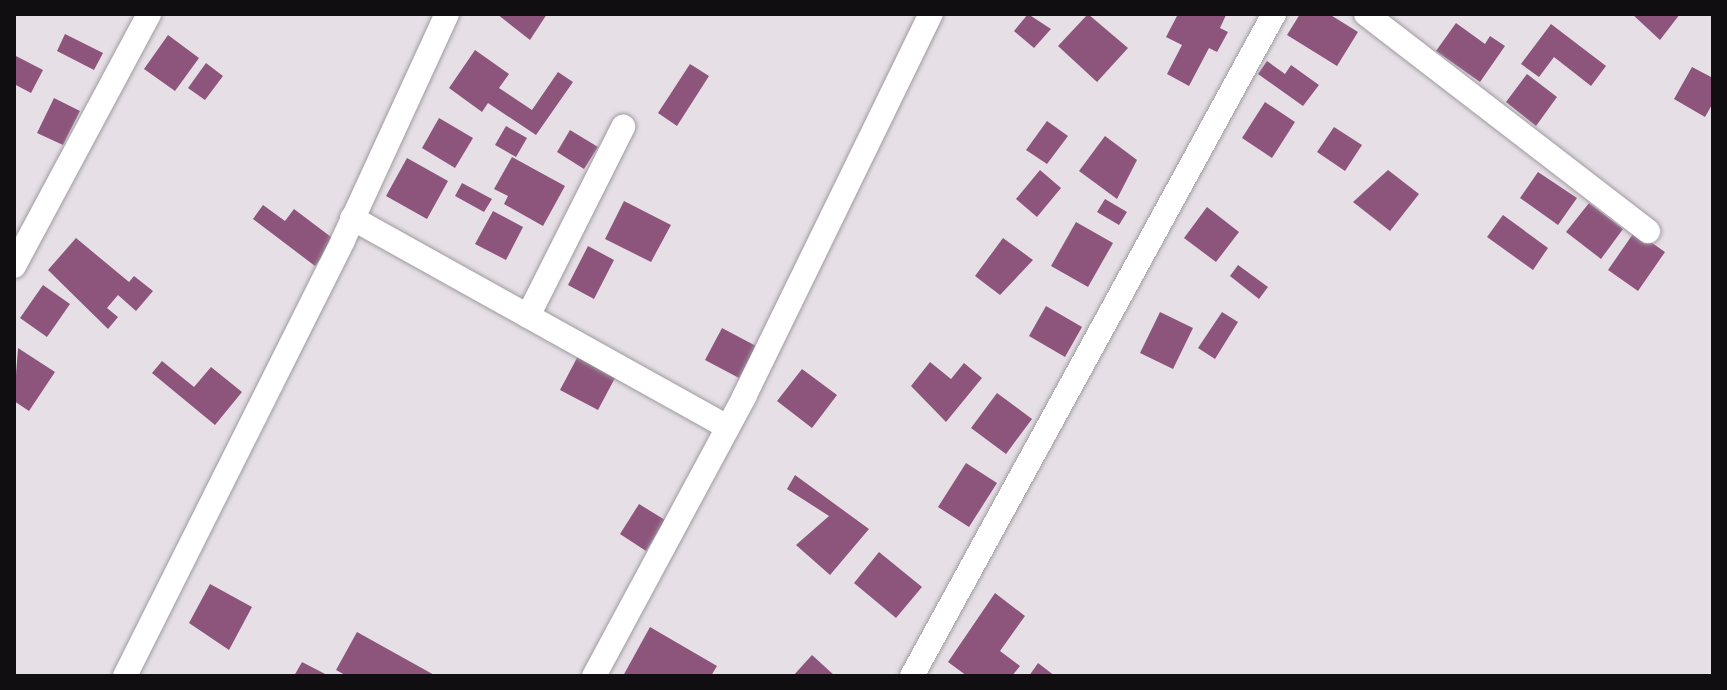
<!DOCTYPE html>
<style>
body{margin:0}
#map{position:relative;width:1727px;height:690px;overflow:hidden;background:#e6e0e6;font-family:"PT Serif",serif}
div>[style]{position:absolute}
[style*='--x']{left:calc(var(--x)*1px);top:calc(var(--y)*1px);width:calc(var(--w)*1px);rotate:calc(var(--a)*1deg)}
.building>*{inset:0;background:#8d557c}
.roads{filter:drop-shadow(0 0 2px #a09aa0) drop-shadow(0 0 2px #a09aa0)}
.street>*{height:24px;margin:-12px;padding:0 12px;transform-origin:12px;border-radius:12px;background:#fff}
span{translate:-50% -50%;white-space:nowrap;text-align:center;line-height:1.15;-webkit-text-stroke:6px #f3edf3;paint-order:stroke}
.frame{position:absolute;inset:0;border:16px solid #100e10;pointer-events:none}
</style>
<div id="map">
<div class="building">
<i style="clip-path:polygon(497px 14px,547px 14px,530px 40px)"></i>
<i style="clip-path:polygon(1028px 14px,1051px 29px,1034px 48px,1014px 31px)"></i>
<i style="clip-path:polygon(1088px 14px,1128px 48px,1097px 82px,1058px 46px)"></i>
<i style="clip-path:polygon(1178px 14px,1226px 15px,1220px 28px,1228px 32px,1217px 52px,1209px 48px,1189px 86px,1167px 74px,1182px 45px,1166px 37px)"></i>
<i style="clip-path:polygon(1300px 14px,1329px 14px,1358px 32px,1337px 66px,1287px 35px)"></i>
<i style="clip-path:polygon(1632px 14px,1680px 14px,1660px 40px)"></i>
<i style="clip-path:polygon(1456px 23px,1485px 44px,1490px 36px,1505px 46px,1480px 82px,1436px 51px)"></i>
<i style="clip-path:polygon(1551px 24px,1606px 66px,1591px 86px,1554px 57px,1539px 77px,1521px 64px)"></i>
<i style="clip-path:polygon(65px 34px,103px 53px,94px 70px,57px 51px)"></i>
<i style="clip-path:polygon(168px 35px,199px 58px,175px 91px,144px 69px)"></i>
<i style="clip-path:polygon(475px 50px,509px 74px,499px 88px,532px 110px,558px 72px,573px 82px,536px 135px,488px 103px,482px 112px,449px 88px)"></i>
<i style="clip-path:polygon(14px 55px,43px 70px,31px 93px,14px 84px)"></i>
<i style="clip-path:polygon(1267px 61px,1285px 74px,1291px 65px,1319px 85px,1303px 106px,1258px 74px)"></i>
<i style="clip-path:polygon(206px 63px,223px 76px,205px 100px,188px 88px)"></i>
<i style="clip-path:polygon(690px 64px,709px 76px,677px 126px,658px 113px)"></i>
<i style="clip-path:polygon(1692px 67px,1713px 78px,1713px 103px,1705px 117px,1674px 99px)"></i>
<i style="clip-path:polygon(1527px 74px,1557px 97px,1536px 126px,1506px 102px)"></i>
<i style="clip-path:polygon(54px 98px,80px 111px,63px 145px,37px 133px)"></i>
<i style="clip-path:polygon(1265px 102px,1295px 122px,1272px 158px,1242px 138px)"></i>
<i style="clip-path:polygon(439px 118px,473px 138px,455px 168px,422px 148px)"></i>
<i style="clip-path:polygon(1047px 121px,1068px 136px,1047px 164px,1026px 150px)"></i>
<i style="clip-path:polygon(506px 126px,527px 138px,516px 157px,495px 145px)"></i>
<i style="clip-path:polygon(1334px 127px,1362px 145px,1345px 171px,1317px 152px)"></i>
<i style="clip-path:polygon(570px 130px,598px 147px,584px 169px,557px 152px)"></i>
<i style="clip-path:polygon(1105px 136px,1137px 160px,1117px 199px,1079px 171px)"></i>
<i style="clip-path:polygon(512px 157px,565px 186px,543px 226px,504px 204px,508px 196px,494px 189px)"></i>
<i style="clip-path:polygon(407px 158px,448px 181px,427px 219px,386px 196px)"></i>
<i style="clip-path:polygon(1040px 170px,1061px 188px,1037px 217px,1016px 199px)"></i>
<i style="clip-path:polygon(1388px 170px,1419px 194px,1390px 231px,1353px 202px)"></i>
<i style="clip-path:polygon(1538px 172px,1577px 198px,1558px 225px,1520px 198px)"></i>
<i style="clip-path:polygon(462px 183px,492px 199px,484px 212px,455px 196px)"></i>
<i style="clip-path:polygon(1105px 199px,1127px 212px,1119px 225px,1097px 212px)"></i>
<i style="clip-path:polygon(624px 201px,671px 225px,651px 262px,605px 239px)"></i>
<i style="clip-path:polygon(1589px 203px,1623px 229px,1601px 259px,1566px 232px)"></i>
<i style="clip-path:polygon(263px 205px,285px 221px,294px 209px,335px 240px,315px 266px,253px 219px)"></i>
<i style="clip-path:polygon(1207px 207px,1239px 232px,1216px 262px,1184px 238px)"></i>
<i style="clip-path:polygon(493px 211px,523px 227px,506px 260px,475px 244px)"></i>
<i style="clip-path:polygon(1503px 215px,1548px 248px,1533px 270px,1487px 237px)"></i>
<i style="clip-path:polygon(1076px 222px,1113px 243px,1088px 287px,1051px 266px)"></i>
<i style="clip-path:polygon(1635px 231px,1665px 252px,1638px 291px,1608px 270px)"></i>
<i style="clip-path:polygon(76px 238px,129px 282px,134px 276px,153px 291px,136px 311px,118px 295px,107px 308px,118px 317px,108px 329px,48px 270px)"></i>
<i style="clip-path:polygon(1003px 238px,1033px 260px,1000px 295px,975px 276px)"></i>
<i style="clip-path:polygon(588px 246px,614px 260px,594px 299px,568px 285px)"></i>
<i style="clip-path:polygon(1238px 265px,1268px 287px,1259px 299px,1230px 276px)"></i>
<i style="clip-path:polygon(43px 285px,70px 304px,47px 337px,20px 318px)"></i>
<i style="clip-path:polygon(1046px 306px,1082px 327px,1065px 357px,1029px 336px)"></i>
<i style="clip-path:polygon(1160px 312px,1193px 328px,1173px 369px,1140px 353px)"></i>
<i style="clip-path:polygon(1222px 312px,1238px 322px,1215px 359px,1198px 348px)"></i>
<i style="clip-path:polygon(722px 328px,756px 346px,739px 378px,705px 360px)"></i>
<i style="clip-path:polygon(18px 348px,55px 372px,29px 411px,14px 401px)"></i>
<i style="clip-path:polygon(578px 356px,616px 376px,598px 410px,560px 390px)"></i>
<i style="clip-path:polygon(162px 361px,194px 387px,211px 367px,242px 392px,215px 425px,152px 373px)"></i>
<i style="clip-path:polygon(930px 362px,951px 379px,964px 363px,982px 378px,946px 422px,911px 386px)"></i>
<i style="clip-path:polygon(802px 369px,837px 395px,812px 428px,777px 401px)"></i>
<i style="clip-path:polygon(997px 393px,1032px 419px,1006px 454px,971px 428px)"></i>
<i style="clip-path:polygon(966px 463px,997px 483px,969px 527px,938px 507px)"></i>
<i style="clip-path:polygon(795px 475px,869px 529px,830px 575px,796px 545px,829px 516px,787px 489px)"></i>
<i style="clip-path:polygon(639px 504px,665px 520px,646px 551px,620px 534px)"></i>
<i style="clip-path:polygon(879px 552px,922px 587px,896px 618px,854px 583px)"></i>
<i style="clip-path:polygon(210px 584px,252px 607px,229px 650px,189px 623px)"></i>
<i style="clip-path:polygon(995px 593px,1025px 616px,1000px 651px,1020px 666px,1012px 676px,967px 676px,948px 662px)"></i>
<i style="clip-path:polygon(650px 627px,717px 666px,711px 676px,623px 676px)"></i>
<i style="clip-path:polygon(357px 632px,436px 676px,347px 676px,336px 670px)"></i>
<i style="clip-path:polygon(812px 655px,835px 676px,793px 676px)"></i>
<i style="clip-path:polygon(302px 662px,329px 676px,294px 676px)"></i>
<i style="clip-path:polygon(1038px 663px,1055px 676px,1029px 676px)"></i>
</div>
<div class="roads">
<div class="street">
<i style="--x:1366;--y:14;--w:356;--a:37.6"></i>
<i style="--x:352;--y:218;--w:427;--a:29.1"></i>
<i style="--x:14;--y:266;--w:286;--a:-61.8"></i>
<i style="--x:528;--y:316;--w:212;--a:-63.3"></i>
<i style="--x:125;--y:676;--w:487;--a:-63.4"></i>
<i style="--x:343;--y:240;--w:249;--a:-65.3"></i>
<i style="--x:594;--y:676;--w:317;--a:-61.7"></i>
<i style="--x:744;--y:397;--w:426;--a:-64"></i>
<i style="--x:912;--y:676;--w:755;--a:-61.33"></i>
</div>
</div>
<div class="frame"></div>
</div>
